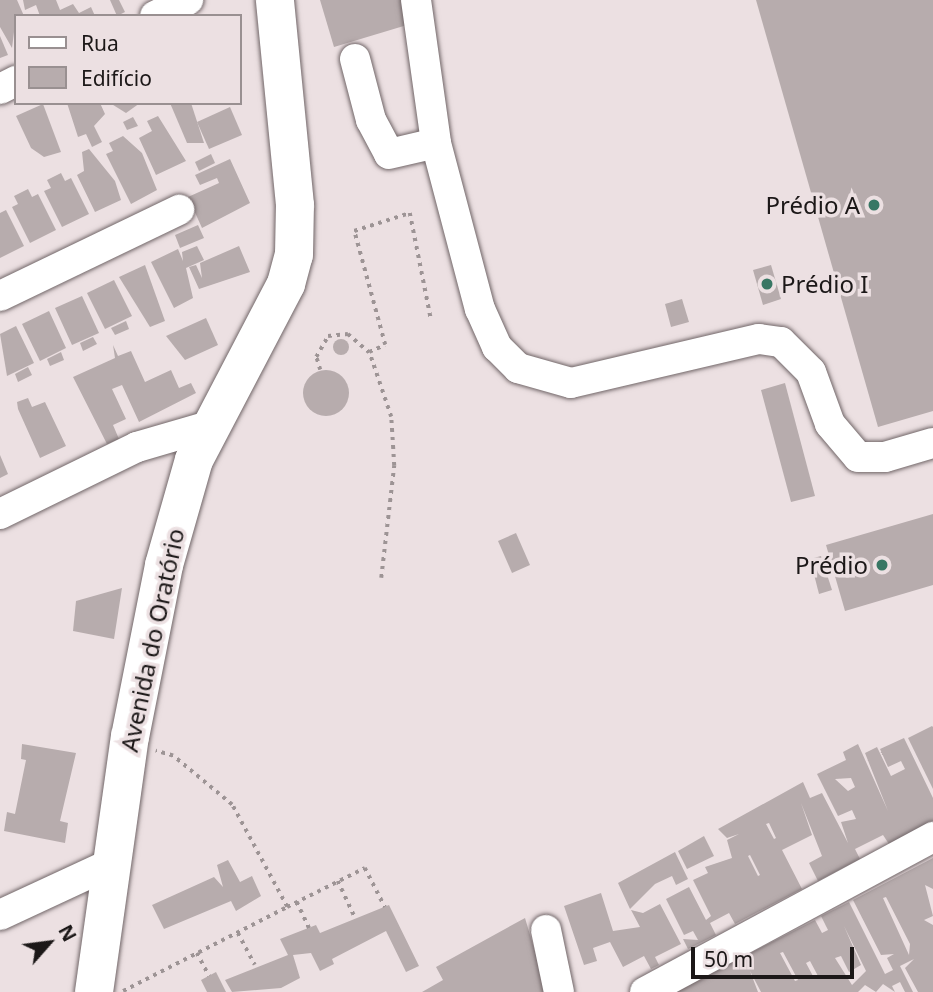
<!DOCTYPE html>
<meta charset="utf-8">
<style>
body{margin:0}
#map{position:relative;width:933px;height:992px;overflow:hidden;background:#ece0e2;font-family:"Noto Sans",sans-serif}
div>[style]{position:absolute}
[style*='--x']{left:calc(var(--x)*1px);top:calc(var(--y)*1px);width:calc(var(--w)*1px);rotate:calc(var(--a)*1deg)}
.building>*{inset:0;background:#b7acad}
.round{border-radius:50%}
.path>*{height:3.5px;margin-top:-1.75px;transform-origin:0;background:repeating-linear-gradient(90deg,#9d9495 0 3.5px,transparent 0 8.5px)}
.roads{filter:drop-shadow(0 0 2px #716668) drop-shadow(0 0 2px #716668)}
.minor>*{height:30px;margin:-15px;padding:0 15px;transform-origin:15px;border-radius:15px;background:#fff}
.major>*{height:38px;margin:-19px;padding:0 19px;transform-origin:19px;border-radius:19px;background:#fff}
.dots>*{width:19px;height:19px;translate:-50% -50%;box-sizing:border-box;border:4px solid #ece0e2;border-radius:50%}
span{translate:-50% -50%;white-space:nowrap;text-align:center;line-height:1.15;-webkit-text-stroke:7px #ece0e2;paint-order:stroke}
.poi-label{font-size:24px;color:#1c1818}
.right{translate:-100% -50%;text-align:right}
.left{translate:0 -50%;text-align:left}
.street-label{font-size:24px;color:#1c1818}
.legend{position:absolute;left:14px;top:14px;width:228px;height:91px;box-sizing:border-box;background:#ece0e2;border:2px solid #999091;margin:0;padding:9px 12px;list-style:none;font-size:21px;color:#1c1818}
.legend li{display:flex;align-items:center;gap:14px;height:35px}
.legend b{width:35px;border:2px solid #999091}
.north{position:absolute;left:14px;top:908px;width:70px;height:70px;-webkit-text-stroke:5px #ece0e2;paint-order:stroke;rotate:62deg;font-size:19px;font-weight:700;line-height:28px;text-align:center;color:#1c1818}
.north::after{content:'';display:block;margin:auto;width:24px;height:32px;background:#1c1818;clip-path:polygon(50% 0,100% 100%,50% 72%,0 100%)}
.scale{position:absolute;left:691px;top:947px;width:163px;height:32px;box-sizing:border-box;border:4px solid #1c1818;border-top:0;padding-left:9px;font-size:21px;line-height:24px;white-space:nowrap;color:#1c1818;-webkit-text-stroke:5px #ece0e2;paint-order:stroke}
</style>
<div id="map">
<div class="building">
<i style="clip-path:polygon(0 0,17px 0,24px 16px,16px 16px,12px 48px,0 27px)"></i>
<i style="clip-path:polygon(23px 0,56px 0,60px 10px,73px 4px,79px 13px,91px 7px,95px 16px,40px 16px,36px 5px,25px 10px)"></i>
<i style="clip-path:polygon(110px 0,119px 0,125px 12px,117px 16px)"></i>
<i style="clip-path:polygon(320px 0,410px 0,417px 22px,334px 47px)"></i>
<i style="clip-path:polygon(756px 0,933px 0,933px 411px,878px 427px)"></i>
<i style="clip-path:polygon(0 36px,8px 55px,0 58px)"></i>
<i style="clip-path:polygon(67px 103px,100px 103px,105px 114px,94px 126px,102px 142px,92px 147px,86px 134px,78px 137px)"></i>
<i style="clip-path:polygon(110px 103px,140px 103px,126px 113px)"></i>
<i style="clip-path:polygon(170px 103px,191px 103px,204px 143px,187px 143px)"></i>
<i style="clip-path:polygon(43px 104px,61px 152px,44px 157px,31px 148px,16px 116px)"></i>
<i style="clip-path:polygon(230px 107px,242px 135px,209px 149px,197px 122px)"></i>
<i style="clip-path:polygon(158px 116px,186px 161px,156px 175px,139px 138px,152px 131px,147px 121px)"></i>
<i style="clip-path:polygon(133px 117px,138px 126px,127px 130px,123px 122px)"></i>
<i style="clip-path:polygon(123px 136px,142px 153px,157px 190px,131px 204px,106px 154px,113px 151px,109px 143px)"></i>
<i style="clip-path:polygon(89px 149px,115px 181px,121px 200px,95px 212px,77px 175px,84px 171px,82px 152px)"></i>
<i style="clip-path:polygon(211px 154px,215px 163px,199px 171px,195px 162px)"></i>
<i style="clip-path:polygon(230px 159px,250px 203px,202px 228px,188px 197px,219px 183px,217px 178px,200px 185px,195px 175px)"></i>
<i style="clip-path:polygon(61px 173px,65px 181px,71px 178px,89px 214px,62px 227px,44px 191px,51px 188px,47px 180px)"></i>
<i style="clip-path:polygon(28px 189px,32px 197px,38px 194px,56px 230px,30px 243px,12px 207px,18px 204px,14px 196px)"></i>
<i style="clip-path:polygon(6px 210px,24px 246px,0 258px,0 213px)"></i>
<i style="clip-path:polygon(198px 225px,204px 238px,180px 248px,175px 235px)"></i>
<i style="clip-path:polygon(197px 246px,204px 260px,186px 268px,193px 298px,174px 308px,151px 262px,178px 249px,183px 261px,182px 252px)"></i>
<i style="clip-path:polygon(239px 246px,250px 272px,199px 289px,189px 267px,196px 265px,202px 278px,200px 263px)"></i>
<i style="clip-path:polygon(145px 265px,165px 321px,150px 327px,119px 277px)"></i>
<i style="clip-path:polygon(771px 265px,781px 299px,763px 305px,753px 270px)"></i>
<i style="clip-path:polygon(114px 280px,132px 316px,105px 329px,87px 293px)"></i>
<i style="clip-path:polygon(82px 296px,99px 333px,72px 345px,55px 308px)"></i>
<i style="clip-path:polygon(682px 299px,689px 322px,671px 327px,665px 304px)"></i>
<i style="clip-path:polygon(49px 311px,66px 348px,40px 361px,22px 324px)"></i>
<i style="clip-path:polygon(206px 318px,218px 345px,185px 360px,166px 336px)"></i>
<i style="clip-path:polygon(126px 321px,129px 329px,115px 335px,111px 328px)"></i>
<i style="clip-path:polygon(16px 326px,34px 363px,7px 376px,0 334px)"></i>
<i style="clip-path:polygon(93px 337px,97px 344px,83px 351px,80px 343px)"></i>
<i class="round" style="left:333px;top:339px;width:16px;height:16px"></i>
<i style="clip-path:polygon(113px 345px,118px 356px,131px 351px,145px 382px,171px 370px,179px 388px,191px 383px,196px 393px,139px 422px,122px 385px,112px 389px,126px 419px,113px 425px,119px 439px,107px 444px,73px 377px,115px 358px)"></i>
<i style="clip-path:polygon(61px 352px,64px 360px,50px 366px,47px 359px)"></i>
<i style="clip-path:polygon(28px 367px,32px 375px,18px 382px,15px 374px)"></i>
<i class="round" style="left:303px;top:370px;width:46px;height:46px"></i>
<i style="clip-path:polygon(785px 383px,815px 496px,791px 502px,761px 390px)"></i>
<i style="clip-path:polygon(28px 398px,32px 407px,45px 402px,66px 446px,40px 458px,18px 409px,17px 402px)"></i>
<i style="clip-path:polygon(0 455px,8px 474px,0 478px)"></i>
<i style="clip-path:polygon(933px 514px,933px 585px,845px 611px,826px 545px)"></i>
<i style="clip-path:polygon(516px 533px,530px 565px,512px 573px,498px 541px)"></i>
<i style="clip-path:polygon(821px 556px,832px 590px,819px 594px,810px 559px)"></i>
<i style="clip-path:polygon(122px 588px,114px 639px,73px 631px,76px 601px)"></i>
<i style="clip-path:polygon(932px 726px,933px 727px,933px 789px,908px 738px)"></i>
<i style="clip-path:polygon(evenodd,904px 738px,933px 798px,933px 821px,889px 844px,883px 835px,855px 849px,860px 859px,818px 881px,809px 863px,822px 856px,801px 803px,812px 835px,782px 850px,802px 889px,735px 924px,729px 913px,710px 923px,716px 935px,688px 949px,683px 939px,698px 940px,693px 931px,684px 935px,666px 899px,689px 887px,706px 920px,711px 916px,693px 880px,708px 873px,705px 867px,732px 858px,727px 840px,739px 834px,727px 838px,718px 829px,803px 782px,810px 798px,822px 793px,848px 843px,841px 822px,856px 819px,852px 810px,838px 816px,817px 774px,846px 760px,843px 752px,858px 744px,888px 811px,865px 753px,877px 747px,891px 776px,905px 769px,901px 761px,888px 767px,880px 749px,904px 738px,851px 778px,855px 787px,848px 791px,835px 779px,851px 778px,904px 738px,769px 823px,776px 838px,774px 839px,766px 824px,769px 823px,904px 738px,750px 855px,760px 875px,758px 876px,748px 856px,750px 855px)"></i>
<i style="clip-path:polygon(22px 744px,76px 753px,60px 821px,68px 823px,65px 843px,4px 831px,7px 812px,15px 814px,26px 760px,21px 759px)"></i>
<i style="clip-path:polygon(704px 836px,714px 856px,687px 869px,678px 851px)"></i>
<i style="clip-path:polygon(675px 852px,688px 879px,676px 885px,672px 876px,655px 884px,630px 909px,618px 883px)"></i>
<i style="clip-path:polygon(evenodd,933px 858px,933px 889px,925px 885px,933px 916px,924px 920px,933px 925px,933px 992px,918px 992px,905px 968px,914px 959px,900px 966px,913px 992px,905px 992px,900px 982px,892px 986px,895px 992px,883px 984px,876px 992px,865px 985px,858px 992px,761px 992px,750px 971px,758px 992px,674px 992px,815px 920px,822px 933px,828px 930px,821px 916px,849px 902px,885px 974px,893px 970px,887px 958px,894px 954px,881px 955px,853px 900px,933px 858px,886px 897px,910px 944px,909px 955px,883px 898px,886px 897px,933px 858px,844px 926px,866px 971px,852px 985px,835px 958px,841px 956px,849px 972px,861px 965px,844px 926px,933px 858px,783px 952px,798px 980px,795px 981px,780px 953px,783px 952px,933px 858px,810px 961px,818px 976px,814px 978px,806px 963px,810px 961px)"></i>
<i style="clip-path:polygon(228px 860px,240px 882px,252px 876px,261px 896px,236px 911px,231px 901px,164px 929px,152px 905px,214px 877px,223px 887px,217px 865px)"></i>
<i style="clip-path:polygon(601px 893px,613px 931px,640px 927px,631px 910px,643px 913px,660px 904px,681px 944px,655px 957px,659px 965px,651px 969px,644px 956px,623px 967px,610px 942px,593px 948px,597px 961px,584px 965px,564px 906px)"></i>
<i style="clip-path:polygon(389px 905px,419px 966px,406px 972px,386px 931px,332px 959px,334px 964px,320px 971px,311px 953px,293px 955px,300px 978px,281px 988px,232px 992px,225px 980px,288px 955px,280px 939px,316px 925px,320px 933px)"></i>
<i style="clip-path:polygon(525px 918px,547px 992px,422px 992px,443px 980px,436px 967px)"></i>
<i style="clip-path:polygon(216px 972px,226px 992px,207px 992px,201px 980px)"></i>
</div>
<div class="path">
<i style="--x:320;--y:370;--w:14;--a:-107"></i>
<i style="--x:316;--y:357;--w:24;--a:-60"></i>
<i style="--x:328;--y:336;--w:20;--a:-6"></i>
<i style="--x:348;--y:334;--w:28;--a:41"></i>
<i style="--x:381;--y:578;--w:113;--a:-83.4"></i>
<i style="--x:394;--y:466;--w:49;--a:-93.5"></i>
<i style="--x:391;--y:417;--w:69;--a:-108.7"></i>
<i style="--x:369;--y:352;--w:17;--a:-24"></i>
<i style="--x:385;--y:345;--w:118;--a:-105.2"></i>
<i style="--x:354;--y:231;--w:59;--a:-17.8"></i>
<i style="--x:410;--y:213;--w:108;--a:78.8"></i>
<i style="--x:338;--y:881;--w:38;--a:65"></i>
<i style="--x:297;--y:902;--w:29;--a:65"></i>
<i style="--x:287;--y:907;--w:87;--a:-26.6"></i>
<i style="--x:365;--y:868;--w:44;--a:62.9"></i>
<i style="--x:238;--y:933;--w:36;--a:62"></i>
<i style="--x:197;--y:953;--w:26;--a:62"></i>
<i style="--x:123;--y:991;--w:184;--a:-27.1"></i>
<i style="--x:287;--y:907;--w:116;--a:-118.3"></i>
<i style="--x:232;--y:805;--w:77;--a:-140.3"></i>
<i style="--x:173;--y:756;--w:18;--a:-164"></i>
</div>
<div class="roads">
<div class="minor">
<i style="--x:416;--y:0;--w:144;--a:82"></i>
<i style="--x:436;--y:143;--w:172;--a:75.2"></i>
<i style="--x:480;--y:309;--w:42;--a:65.9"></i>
<i style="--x:497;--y:347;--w:30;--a:45"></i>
<i style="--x:518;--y:368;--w:55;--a:15.8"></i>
<i style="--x:571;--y:383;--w:193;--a:-13.2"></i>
<i style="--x:759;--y:339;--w:22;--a:8"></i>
<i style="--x:781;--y:342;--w:42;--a:45"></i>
<i style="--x:811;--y:372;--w:55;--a:69.9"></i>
<i style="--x:830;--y:424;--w:43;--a:49.7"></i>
<i style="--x:858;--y:457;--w:27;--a:0"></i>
<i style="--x:885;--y:457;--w:50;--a:-16.3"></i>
<i style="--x:155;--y:16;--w:37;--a:-26"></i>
<i style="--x:355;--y:59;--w:63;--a:75.3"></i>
<i style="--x:371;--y:120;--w:38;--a:62"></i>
<i style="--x:389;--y:154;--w:48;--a:-13.2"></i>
<i style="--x:0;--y:89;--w:18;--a:-27"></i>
<i style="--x:0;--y:296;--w:199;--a:-25.7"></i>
<i style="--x:0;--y:514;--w:153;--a:-26.1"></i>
<i style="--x:137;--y:447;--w:78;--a:-16.3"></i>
<i style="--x:0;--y:915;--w:121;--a:-24.9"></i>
<i style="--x:546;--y:930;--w:63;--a:78.2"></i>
<i style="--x:645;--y:992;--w:327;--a:-28.3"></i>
</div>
<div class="major">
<i style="--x:94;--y:992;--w:258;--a:-82"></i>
<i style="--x:130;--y:737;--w:175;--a:-78.8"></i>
<i style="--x:164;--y:565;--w:109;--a:-74.1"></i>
<i style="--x:194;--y:460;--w:199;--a:-62.4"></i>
<i style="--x:286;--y:284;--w:30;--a:-75"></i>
<i style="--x:294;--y:255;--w:50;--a:-88.9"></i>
<i style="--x:295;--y:205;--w:206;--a:-95.6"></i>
</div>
</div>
<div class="dots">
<i style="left:874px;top:205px;background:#387764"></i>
<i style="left:767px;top:284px;background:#387764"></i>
<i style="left:882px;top:565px;background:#387764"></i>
</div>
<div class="poi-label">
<span class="right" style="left:860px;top:205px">Prédio A</span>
<span class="left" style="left:781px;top:284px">Prédio I</span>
<span class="right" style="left:868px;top:565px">Prédio</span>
</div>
<div class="street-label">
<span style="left:152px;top:640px;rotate:-78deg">Avenida do Oratório</span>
</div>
<ul class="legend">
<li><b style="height:9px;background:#fff"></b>Rua</li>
<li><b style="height:19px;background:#b7acad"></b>Edifício</li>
</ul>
<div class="north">N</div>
<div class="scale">50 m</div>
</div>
